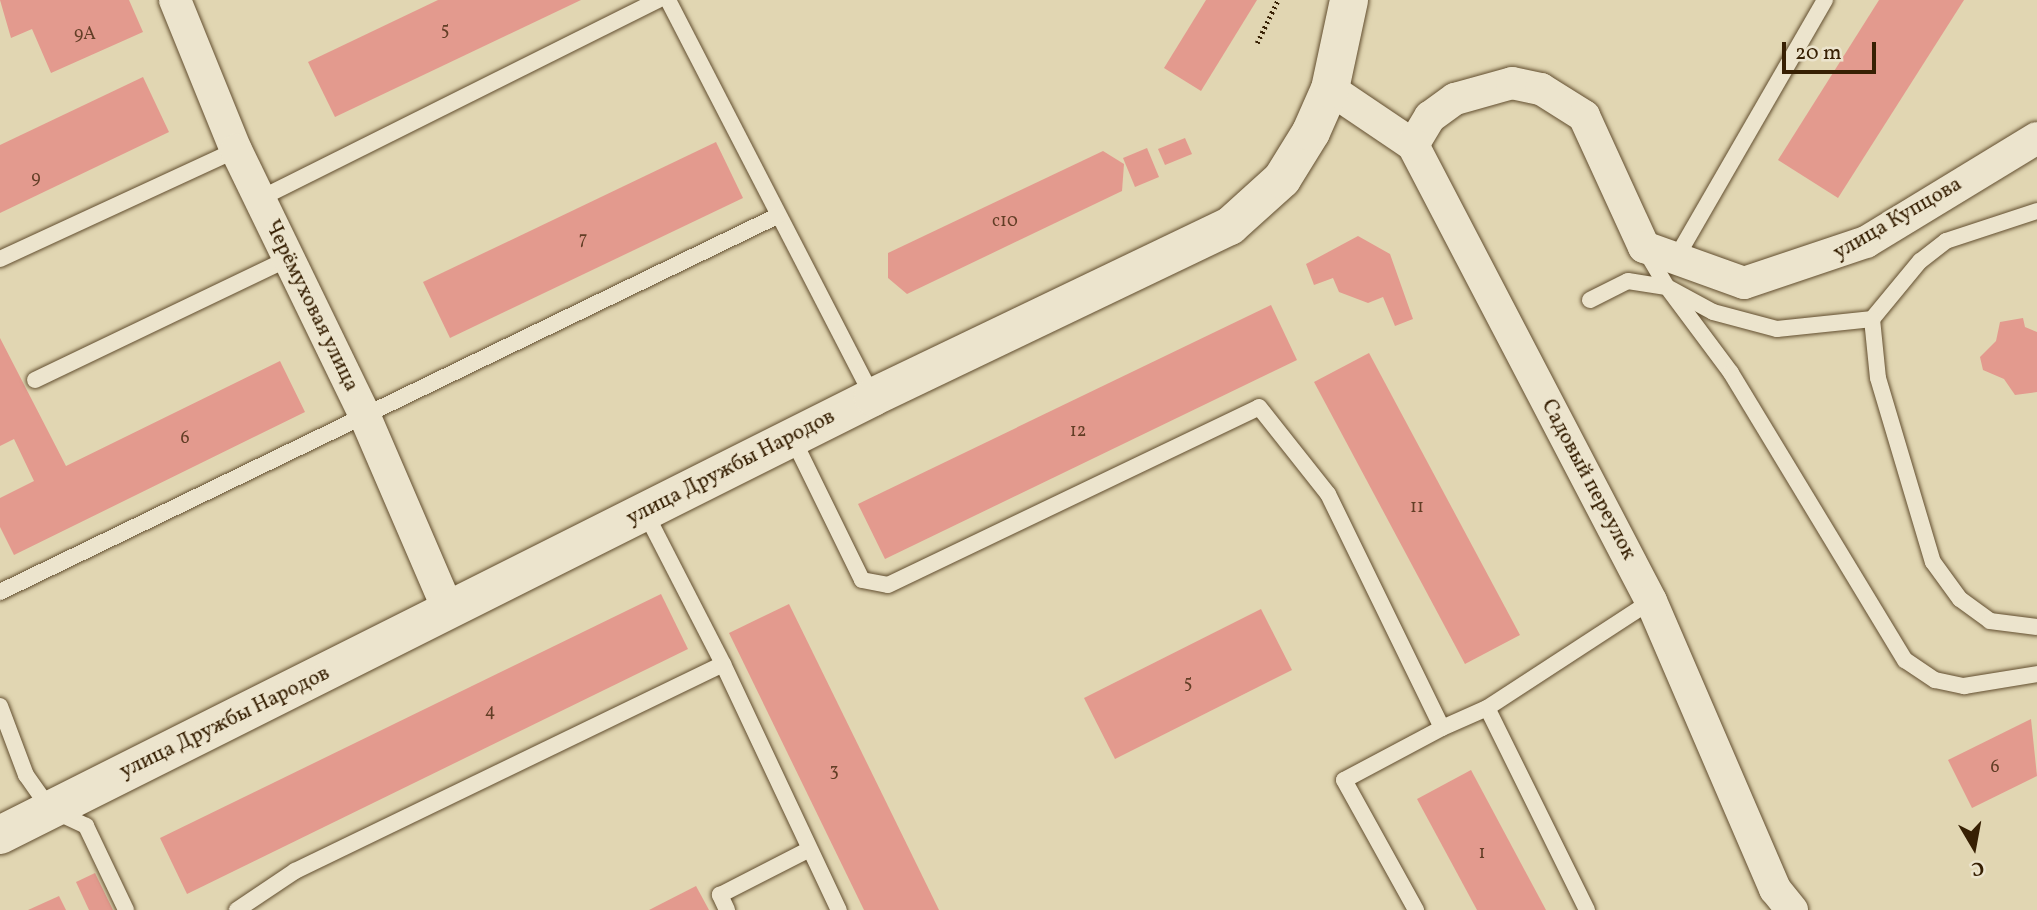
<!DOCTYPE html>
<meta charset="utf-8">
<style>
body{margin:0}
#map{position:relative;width:2037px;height:910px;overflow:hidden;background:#e1d6b2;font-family:Vollkorn,serif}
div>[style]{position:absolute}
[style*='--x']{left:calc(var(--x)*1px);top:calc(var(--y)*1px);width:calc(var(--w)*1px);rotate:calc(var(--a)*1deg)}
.building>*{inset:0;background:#e39a8e}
.path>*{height:4.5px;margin-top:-2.25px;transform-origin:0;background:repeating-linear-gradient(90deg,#372003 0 2px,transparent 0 5.5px)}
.roads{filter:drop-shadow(0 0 2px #624e2f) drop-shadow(0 0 2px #624e2f)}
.lane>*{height:16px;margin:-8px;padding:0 8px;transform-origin:8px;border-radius:8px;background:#ece4cd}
.street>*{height:32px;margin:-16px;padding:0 16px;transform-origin:16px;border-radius:16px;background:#ece4cd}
.secondary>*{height:38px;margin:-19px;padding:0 19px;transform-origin:19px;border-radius:19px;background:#ece4cd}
span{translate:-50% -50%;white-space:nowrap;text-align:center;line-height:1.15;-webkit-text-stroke:5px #ece4cd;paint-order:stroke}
.number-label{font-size:18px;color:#623e26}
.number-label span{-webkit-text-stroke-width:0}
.street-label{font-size:21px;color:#372003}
.north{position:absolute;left:1939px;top:812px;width:70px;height:70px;-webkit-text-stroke:5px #ece4cd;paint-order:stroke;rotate:170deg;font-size:19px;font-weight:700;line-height:28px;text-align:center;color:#372003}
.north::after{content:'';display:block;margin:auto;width:24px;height:32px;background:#372003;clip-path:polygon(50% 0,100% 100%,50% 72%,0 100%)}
.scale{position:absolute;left:1782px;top:42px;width:94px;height:32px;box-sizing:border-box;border:4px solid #372003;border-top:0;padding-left:9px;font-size:21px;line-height:24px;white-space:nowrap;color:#372003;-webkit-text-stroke:5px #ece4cd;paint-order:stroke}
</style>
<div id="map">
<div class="building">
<i style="clip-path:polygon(0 0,129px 0,143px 32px,51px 73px,32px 29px,11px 38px)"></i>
<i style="clip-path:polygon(438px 0,581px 0,335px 117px,308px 62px)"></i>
<i style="clip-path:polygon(1206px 0,1257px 0,1201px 91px,1164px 68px)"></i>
<i style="clip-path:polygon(1879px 0,1964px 0,1838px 198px,1778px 160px)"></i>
<i style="clip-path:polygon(143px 77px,169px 132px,0 213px,0 145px)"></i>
<i style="clip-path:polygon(1185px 138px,1192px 154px,1165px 165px,1158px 149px)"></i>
<i style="clip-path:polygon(716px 142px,743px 198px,450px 338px,423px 282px)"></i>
<i style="clip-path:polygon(1147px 148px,1159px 177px,1135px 187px,1123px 158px)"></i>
<i style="clip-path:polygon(1103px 151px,1124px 164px,1122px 191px,907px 294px,888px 278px,888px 253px)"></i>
<i style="clip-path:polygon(1358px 236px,1390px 254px,1413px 319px,1395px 326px,1383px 297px,1368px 303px,1339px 292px,1333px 278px,1314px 285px,1306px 264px)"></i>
<i style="clip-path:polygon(1271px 305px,1297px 360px,885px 559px,858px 504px)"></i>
<i style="clip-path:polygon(2023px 318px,2025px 327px,2037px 332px,2037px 392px,2015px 395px,2004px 379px,1983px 370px,1980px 357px,1996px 341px,2000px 322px)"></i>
<i style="clip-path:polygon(0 338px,66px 466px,280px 361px,305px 412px,14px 555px,0 527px,0 498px,34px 481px,14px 439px,0 446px)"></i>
<i style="clip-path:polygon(1369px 353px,1520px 635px,1465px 664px,1314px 382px)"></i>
<i style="clip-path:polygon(661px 594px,688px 649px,187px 894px,160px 838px)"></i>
<i style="clip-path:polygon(789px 604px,939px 910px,864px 910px,729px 633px)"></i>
<i style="clip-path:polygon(1261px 609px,1292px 670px,1115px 759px,1084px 698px)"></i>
<i style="clip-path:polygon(2031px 719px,2037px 776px,1972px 808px,1948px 760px)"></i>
<i style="clip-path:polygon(1471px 770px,1546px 910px,1477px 910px,1417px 799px)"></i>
<i style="clip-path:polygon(95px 873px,113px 910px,89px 910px,76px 882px)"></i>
<i style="clip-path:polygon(696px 886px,709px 910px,649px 910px)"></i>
<i style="clip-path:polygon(59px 896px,66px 910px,28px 910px)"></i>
</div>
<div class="path">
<i style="--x:1257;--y:43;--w:48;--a:-64"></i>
</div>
<div class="roads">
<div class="lane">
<i style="--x:668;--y:0;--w:447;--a:62.7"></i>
<i style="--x:259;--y:199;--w:446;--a:-26.5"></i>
<i style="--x:2037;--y:211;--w:96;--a:161.8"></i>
<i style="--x:1946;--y:241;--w:33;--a:142"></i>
<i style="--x:1920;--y:261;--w:75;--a:129.6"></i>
<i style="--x:1872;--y:319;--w:59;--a:84.2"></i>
<i style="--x:1878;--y:378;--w:192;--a:73.4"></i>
<i style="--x:1933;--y:562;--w:46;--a:53.9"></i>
<i style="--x:1960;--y:599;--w:37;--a:36"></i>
<i style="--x:1990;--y:621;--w:47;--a:7.3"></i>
<i style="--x:1645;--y:250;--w:43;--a:59.3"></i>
<i style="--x:1667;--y:287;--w:52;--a:28.5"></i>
<i style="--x:1713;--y:312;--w:66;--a:14.9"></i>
<i style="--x:1777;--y:329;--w:96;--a:-6"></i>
<i style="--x:1676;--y:258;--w:298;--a:-60"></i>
<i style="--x:0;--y:259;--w:260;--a:-24.8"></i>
<i style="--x:1590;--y:300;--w:42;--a:-26.6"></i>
<i style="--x:1628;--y:281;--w:39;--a:9"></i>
<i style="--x:1667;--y:287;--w:107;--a:53.3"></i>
<i style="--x:1731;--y:373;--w:336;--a:58.8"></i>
<i style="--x:1905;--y:660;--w:36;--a:34"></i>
<i style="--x:1935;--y:680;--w:30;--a:12"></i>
<i style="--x:1964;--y:686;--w:74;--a:-9.3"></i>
<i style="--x:35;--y:380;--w:280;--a:-25.6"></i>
<i style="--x:792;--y:437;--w:159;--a:63.9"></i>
<i style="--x:862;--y:580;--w:26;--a:11"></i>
<i style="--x:888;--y:585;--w:411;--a:-25.6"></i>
<i style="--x:1259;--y:407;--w:111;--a:51.6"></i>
<i style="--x:1328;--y:494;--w:260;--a:64"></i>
<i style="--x:1442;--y:728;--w:111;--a:152"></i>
<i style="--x:1344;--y:780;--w:149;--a:61"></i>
<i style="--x:645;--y:512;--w:171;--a:62.8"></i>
<i style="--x:0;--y:592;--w:863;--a:-25.82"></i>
<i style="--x:0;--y:706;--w:74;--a:69.4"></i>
<i style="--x:26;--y:775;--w:42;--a:54.8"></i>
<i style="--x:50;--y:809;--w:40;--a:25"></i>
<i style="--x:86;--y:826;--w:93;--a:64.5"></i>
<i style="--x:1442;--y:728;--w:49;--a:-24"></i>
<i style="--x:237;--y:910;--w:70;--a:-33.9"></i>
<i style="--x:295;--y:871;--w:475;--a:-25.8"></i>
<i style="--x:723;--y:664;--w:272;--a:64.8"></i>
<i style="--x:727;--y:910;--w:17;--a:-115"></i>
<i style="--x:720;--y:895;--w:99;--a:-27.1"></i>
<i style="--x:1587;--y:910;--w:225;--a:-116.3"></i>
<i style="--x:1487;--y:708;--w:196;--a:-33.1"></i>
</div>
<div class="street">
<i style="--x:175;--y:0;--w:162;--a:67.9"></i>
<i style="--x:236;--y:150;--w:291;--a:64.1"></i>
<i style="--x:363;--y:412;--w:218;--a:66.7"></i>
<i style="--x:1330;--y:89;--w:100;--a:34"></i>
<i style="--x:1413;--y:145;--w:514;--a:62.44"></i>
<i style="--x:1651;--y:601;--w:314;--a:66.7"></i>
<i style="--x:1775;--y:889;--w:27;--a:51"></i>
<i style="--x:1413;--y:145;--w:33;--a:-59"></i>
<i style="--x:1430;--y:117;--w:31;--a:-36"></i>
<i style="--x:1455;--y:99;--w:59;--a:-15.7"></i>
<i style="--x:1512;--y:83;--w:30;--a:12"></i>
<i style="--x:1541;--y:89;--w:51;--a:32.1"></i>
<i style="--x:1584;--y:116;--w:144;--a:65.4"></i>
<i style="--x:1644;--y:247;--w:106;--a:19.8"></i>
<i style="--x:1744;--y:283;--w:129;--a:-18.6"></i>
<i style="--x:1866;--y:242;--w:200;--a:-31.3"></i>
</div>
<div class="secondary">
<i style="--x:0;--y:835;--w:977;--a:-26.64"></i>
<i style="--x:873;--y:397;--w:396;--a:-25.6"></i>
<i style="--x:1230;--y:226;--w:70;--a:-42.1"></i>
<i style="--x:1282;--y:179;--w:55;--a:-58.3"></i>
<i style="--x:1311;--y:132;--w:47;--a:-66.2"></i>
<i style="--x:1330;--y:89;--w:91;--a:-77.9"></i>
</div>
</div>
<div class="number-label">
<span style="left:445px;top:31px">5</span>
<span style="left:85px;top:35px">9А</span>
<span style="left:36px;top:179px">9</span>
<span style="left:1005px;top:222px">с10</span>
<span style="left:583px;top:240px">7</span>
<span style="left:1078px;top:432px">12</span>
<span style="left:185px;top:439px">6</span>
<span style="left:1417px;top:508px">11</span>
<span style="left:1188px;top:684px">5</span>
<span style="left:490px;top:712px">4</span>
<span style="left:1995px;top:768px">6</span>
<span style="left:834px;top:772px">3</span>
<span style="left:1482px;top:854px">1</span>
</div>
<div class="street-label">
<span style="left:1898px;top:219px;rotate:-30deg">улица Купцова</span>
<span style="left:311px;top:306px;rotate:64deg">Черёмуховая улица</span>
<span style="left:731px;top:468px;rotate:-27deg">улица Дружбы Народов</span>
<span style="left:1588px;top:480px;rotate:62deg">Садовый переулок</span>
<span style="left:225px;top:723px;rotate:-26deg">улица Дружбы Народов</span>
</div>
<div class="north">С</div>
<div class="scale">20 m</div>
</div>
